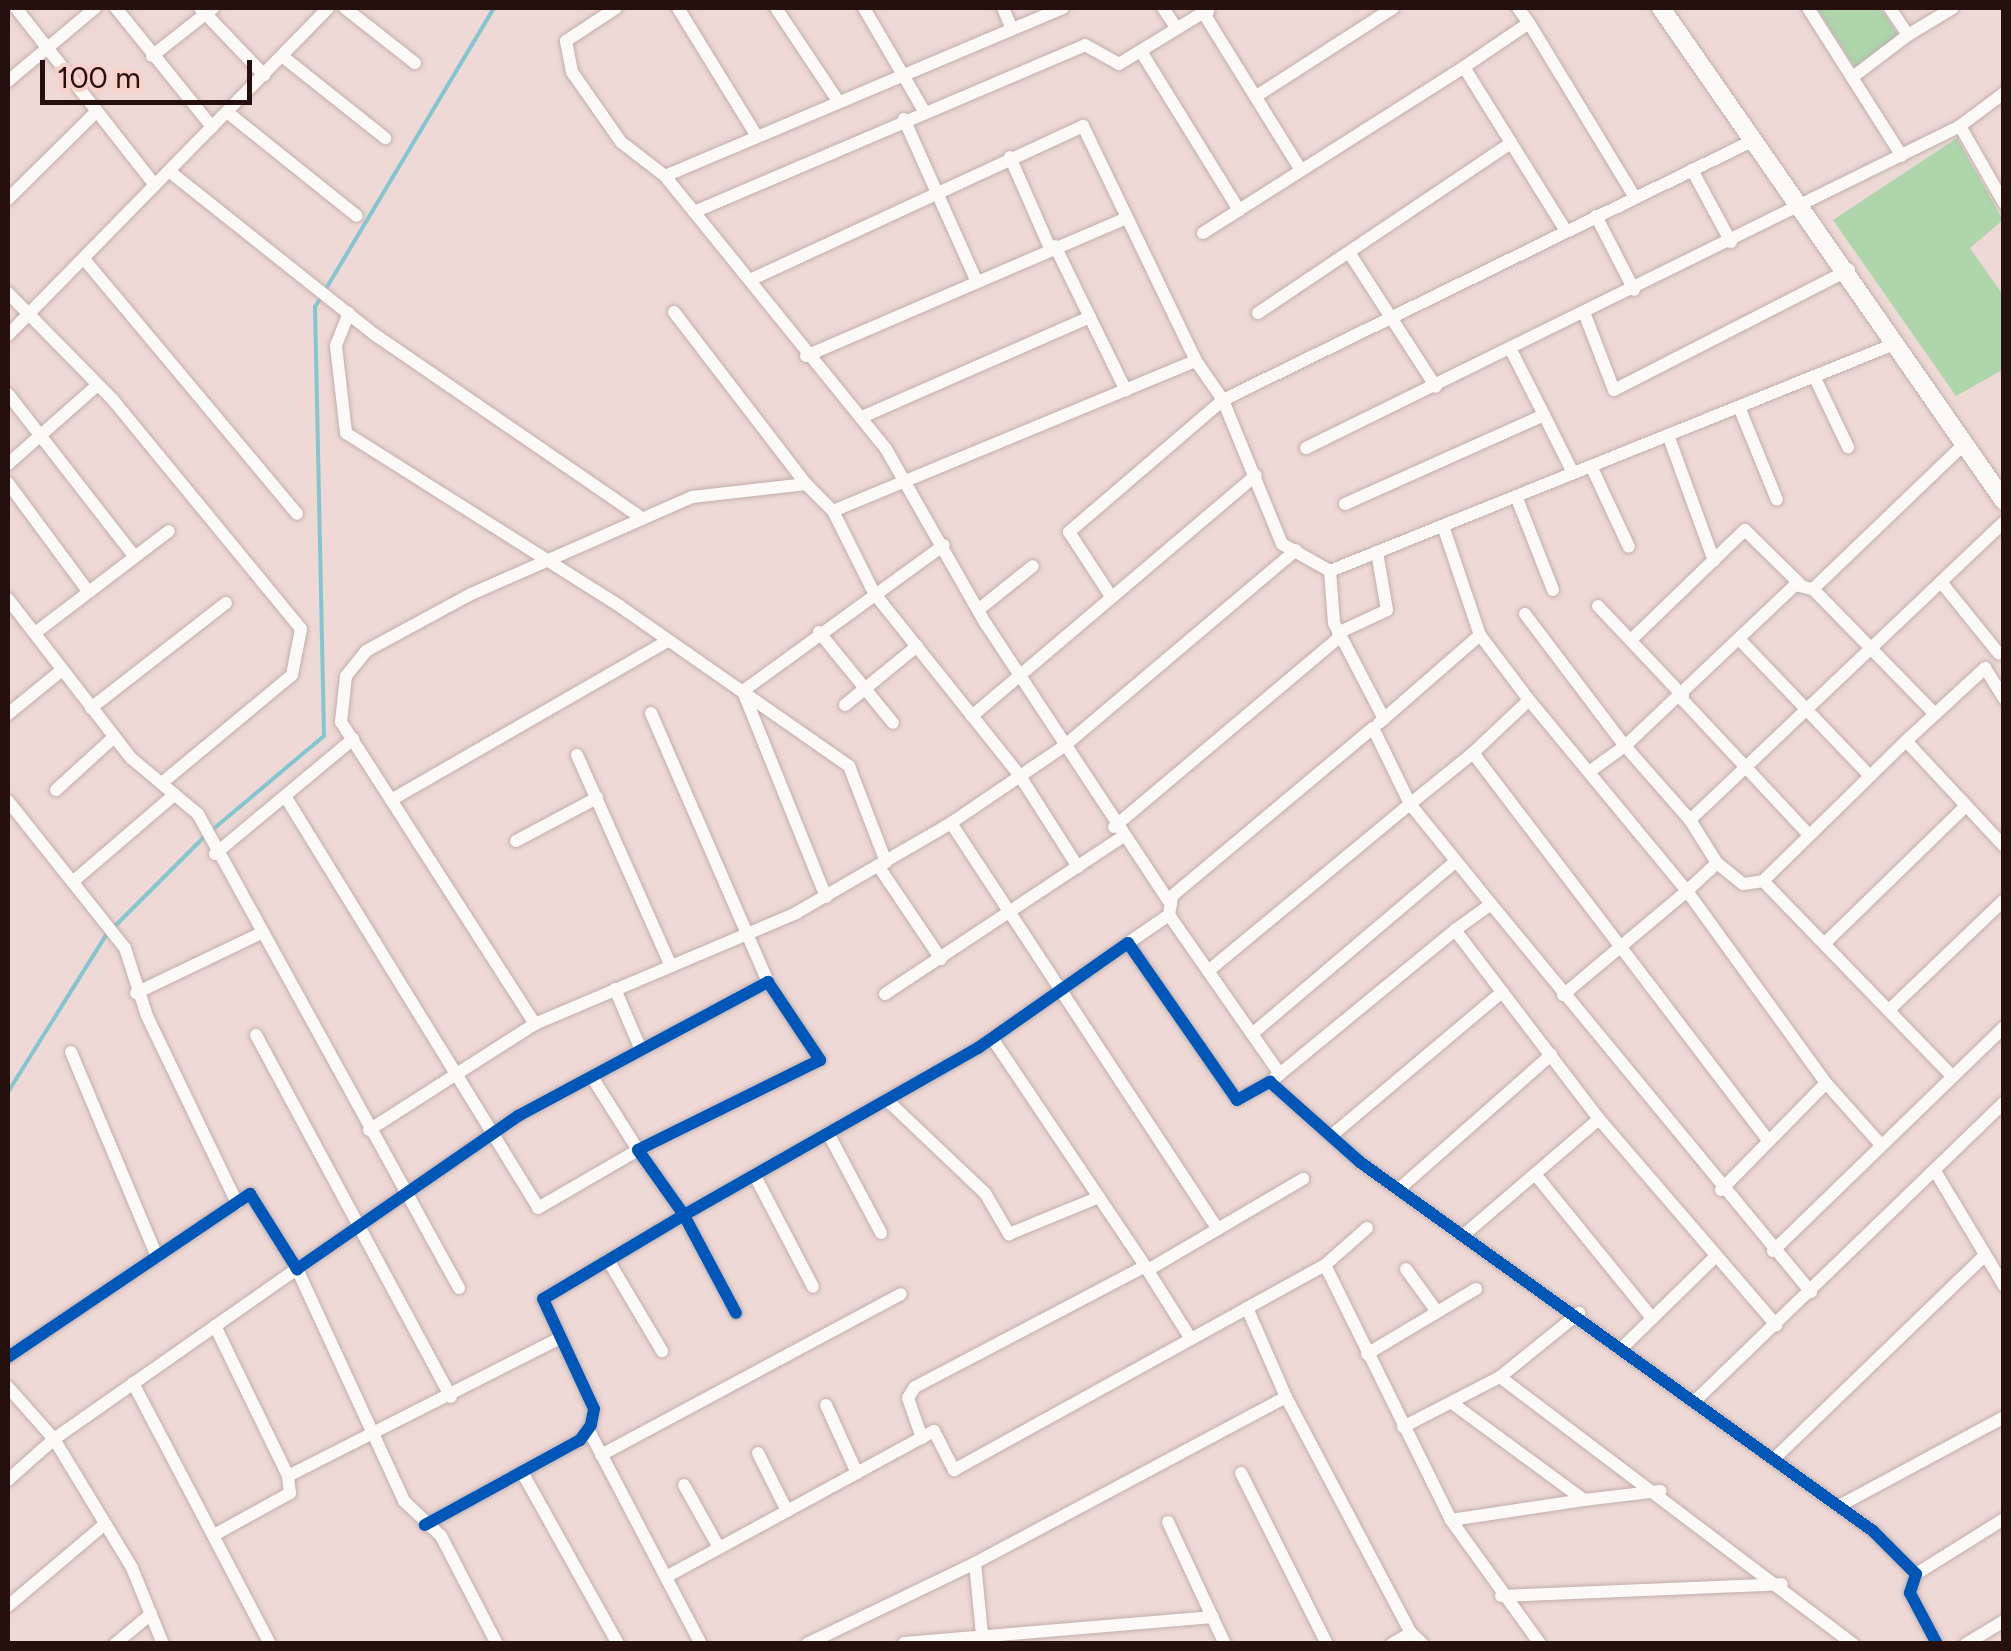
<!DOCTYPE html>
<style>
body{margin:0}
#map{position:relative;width:2011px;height:1651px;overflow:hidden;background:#eed9d6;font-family:Figtree,sans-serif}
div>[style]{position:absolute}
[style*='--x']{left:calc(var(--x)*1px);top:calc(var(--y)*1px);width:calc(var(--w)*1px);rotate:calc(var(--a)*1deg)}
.green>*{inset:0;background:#aed5ac}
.stream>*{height:4px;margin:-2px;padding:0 2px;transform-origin:2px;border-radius:2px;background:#84c6d0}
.roads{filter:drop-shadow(0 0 2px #c2aeab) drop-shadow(0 0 2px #c2aeab)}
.minor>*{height:12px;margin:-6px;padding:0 6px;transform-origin:6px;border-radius:6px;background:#fcf9f9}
.tertiary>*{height:18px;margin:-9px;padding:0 9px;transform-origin:9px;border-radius:9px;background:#fcf9f9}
.cycleway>*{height:12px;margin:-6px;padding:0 6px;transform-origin:6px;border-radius:6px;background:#0057b8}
span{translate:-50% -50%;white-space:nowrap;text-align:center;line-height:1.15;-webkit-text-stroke:8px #f8d1cb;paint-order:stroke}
.frame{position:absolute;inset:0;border:10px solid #26100d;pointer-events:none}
.scale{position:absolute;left:40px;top:60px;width:212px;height:45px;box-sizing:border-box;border:5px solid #26100d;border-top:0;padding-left:12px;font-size:30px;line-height:35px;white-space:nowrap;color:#26100d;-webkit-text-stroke:8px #f8d1cb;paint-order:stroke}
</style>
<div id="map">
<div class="green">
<i style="clip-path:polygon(1817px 8px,1881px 8px,1898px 35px,1856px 69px)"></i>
<i style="clip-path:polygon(1957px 138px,2003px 220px,1970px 248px,2003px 295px,2004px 369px,1956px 396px,1833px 220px)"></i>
</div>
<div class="stream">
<i style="--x:211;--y:831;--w:148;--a:-40.1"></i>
<i style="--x:324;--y:736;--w:429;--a:-91.2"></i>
<i style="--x:315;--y:307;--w:348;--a:-59.1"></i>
<i style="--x:8;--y:1092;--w:185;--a:-58"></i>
<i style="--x:106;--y:935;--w:139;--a:-45"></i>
</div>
<div class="roads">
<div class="minor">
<i style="--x:16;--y:8;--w:225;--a:51.9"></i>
<i style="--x:116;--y:8;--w:153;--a:51.1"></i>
<i style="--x:200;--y:8;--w:93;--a:46.3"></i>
<i style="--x:345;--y:8;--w:89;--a:38.2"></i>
<i style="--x:616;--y:8;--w:60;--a:146.6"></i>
<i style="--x:566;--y:41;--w:32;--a:79"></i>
<i style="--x:572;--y:72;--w:85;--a:55"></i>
<i style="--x:621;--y:142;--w:56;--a:37.7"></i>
<i style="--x:665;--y:176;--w:351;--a:51"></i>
<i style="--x:886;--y:449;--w:202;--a:60.3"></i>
<i style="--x:986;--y:624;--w:336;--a:56.6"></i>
<i style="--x:678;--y:8;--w:149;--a:58.4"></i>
<i style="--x:776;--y:8;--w:112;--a:56.3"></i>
<i style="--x:864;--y:8;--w:119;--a:59.8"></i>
<i style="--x:1003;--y:8;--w:23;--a:67"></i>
<i style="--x:1163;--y:8;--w:23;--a:56"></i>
<i style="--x:1209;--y:8;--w:9;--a:108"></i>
<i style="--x:1206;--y:17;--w:180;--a:58.2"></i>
<i style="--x:1518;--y:8;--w:19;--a:54"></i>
<i style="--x:1808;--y:8;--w:175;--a:57.6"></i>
<i style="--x:1908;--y:35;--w:52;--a:-31"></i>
<i style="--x:1142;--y:53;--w:185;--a:58.3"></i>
<i style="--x:1239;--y:210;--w:267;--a:-32.4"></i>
<i style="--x:152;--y:56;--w:78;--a:-38.2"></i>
<i style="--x:282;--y:56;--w:132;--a:38.5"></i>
<i style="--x:1854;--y:76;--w:68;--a:-37.2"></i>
<i style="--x:1908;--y:35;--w:32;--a:-124"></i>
<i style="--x:8;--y:81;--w:114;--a:-40"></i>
<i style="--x:1255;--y:97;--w:164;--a:-32.8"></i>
<i style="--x:227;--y:112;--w:166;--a:38.7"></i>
<i style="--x:904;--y:119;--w:176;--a:65.9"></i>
<i style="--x:1960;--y:126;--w:55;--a:-36.9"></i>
<i style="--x:1010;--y:157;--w:99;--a:66.3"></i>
<i style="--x:1692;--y:170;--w:82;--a:61.6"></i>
<i style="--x:169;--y:171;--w:262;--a:38.5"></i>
<i style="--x:374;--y:334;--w:321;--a:34.5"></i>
<i style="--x:665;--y:176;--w:432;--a:-22.9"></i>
<i style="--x:8;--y:199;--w:122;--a:-44.7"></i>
<i style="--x:694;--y:212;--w:425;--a:-23.1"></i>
<i style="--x:1085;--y:45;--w:39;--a:29"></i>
<i style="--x:1119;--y:64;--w:103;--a:-31.5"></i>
<i style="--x:1596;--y:216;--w:83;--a:62.8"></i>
<i style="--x:1566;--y:231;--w:193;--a:-121.9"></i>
<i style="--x:1464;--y:67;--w:78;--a:-34.1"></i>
<i style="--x:1529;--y:23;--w:204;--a:58.7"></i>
<i style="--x:1203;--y:233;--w:43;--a:-32.6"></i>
<i style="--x:1055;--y:246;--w:161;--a:63.9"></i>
<i style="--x:1350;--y:254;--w:158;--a:57.1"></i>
<i style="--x:84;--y:259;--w:332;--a:50.1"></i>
<i style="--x:750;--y:280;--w:367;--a:-24.8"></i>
<i style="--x:1083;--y:126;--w:261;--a:64.3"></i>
<i style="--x:8;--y:293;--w:150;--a:45.5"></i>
<i style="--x:113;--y:400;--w:296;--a:50.6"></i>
<i style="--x:301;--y:629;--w:47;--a:101.1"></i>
<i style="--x:292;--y:675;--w:169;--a:140.3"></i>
<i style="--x:674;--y:312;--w:217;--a:52.5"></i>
<i style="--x:349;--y:313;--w:35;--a:112"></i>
<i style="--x:336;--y:346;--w:88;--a:83.4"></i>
<i style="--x:346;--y:433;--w:325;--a:32.3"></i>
<i style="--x:621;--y:607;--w:278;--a:34.9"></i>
<i style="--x:849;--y:766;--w:103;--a:68.9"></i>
<i style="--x:1258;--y:313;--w:305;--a:-33.9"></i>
<i style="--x:1585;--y:315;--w:80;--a:68.9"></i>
<i style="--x:1614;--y:390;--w:264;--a:-27.1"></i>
<i style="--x:8;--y:335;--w:458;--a:-45.6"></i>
<i style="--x:806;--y:356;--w:349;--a:-23.3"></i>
<i style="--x:1814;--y:376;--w:79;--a:64.4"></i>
<i style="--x:8;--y:394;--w:205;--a:52.1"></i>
<i style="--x:1739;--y:407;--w:100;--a:67.8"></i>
<i style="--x:1544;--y:415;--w:65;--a:63.4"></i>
<i style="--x:862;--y:417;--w:249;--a:-23.7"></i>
<i style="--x:1668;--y:435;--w:134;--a:69.9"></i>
<i style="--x:1306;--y:448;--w:729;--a:-26.21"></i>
<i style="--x:1960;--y:126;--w:89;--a:60.3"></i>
<i style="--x:8;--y:464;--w:116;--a:-41.5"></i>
<i style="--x:1591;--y:466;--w:89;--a:64.9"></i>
<i style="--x:8;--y:483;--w:134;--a:53.5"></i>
<i style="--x:1516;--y:496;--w:101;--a:68.5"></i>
<i style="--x:1345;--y:504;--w:218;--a:-24.1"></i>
<i style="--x:1544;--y:415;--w:71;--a:-116.9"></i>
<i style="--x:833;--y:511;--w:393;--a:-22.5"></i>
<i style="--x:1196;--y:361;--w:47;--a:55.3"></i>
<i style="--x:1223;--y:400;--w:203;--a:139.4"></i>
<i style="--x:1069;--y:532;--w:75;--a:56.9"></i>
<i style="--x:1443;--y:526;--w:115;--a:71.3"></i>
<i style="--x:1330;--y:571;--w:55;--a:-150.6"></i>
<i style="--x:1282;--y:544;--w:156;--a:-112.3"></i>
<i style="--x:1223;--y:400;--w:591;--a:-26.09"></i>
<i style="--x:1941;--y:582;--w:92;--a:51.1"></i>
<i style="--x:1813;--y:589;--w:211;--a:-43.8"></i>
<i style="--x:8;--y:599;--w:201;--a:52.3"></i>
<i style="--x:131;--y:758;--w:87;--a:39.9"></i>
<i style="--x:198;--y:814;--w:541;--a:61.16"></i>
<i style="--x:1598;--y:606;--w:124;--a:46.6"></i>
<i style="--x:978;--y:610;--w:70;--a:-38.7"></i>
<i style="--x:1525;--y:614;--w:166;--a:52.9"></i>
<i style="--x:1625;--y:746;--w:44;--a:144.2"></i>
<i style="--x:819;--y:632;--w:117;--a:50.9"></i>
<i style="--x:35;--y:633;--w:168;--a:-37.3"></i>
<i style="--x:1338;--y:633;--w:54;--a:-25.1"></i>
<i style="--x:1387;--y:610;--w:59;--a:-99.8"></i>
<i style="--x:1632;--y:639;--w:157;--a:-44"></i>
<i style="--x:1745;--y:530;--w:78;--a:44.5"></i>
<i style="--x:1740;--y:640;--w:188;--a:46.3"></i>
<i style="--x:743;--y:691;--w:248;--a:-36"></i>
<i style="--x:744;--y:694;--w:219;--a:68"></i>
<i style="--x:1681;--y:698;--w:187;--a:46.9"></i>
<i style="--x:845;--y:705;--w:93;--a:-39.3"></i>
<i style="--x:91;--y:708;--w:171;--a:-37.9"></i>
<i style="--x:651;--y:713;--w:293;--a:66.5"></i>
<i style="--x:8;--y:714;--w:70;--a:-39.2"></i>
<i style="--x:972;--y:716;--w:372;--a:-40.3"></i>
<i style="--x:1384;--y:719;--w:108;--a:-117.5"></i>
<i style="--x:1334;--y:623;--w:52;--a:-94.4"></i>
<i style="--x:1330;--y:571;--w:611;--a:-21.91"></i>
<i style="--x:1379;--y:723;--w:134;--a:-41.1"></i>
<i style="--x:1480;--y:635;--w:81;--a:53"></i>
<i style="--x:1906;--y:741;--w:108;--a:-42.7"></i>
<i style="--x:1985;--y:668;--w:36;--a:58"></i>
<i style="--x:1473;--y:753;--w:81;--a:141"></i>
<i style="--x:1410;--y:804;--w:129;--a:51"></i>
<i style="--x:577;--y:755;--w:229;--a:66"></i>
<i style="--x:56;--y:790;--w:79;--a:-42.4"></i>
<i style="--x:285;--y:796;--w:483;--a:58.4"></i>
<i style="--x:538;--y:1208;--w:116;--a:-30.1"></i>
<i style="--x:638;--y:1150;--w:86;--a:-122.2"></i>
<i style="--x:391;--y:800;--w:319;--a:-29.9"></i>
<i style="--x:8;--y:801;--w:188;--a:51.5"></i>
<i style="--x:125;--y:948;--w:71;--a:72.1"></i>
<i style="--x:147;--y:1016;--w:208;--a:64.3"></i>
<i style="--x:1690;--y:820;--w:98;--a:-131.3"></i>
<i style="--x:1625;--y:746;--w:234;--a:-43.4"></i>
<i style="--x:1795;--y:585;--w:18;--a:13"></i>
<i style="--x:1813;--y:589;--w:175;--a:45.7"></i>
<i style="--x:951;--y:823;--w:486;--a:56.7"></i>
<i style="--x:1114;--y:827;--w:295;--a:-40.1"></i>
<i style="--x:516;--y:841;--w:92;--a:-28"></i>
<i style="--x:215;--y:854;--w:180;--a:-39.8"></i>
<i style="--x:1717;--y:863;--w:51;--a:-122.1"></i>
<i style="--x:1690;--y:820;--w:433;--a:-43.5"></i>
<i style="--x:879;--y:867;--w:111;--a:56"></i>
<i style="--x:76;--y:879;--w:130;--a:-40.6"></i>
<i style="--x:1763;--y:881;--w:20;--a:171"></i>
<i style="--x:1743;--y:884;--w:33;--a:-141"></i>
<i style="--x:1717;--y:863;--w:41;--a:137"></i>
<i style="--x:1687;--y:891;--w:248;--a:-129.6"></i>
<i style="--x:1529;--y:700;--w:77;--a:136.6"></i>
<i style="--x:1473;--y:753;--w:488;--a:52.7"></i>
<i style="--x:1169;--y:915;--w:19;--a:-81"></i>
<i style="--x:1172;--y:896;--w:262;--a:-39.9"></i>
<i style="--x:1373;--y:728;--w:85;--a:64"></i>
<i style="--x:1410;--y:804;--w:262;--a:140.4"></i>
<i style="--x:1455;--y:930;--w:44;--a:-35.8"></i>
<i style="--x:1491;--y:904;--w:503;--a:50.49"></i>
<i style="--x:1128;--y:943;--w:50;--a:-34.3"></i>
<i style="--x:1169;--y:915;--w:194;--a:55.1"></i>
<i style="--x:1825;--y:943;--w:195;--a:-44.2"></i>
<i style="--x:615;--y:989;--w:66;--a:66.9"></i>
<i style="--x:136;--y:993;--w:134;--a:-25.6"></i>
<i style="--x:885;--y:994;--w:283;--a:-33.5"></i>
<i style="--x:1563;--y:995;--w:162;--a:-40"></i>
<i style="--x:1687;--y:891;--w:237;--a:54.1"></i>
<i style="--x:1889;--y:1010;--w:159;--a:-43.7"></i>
<i style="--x:535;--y:1024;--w:359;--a:-122.7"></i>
<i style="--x:341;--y:722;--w:46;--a:-83.8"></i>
<i style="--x:346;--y:676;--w:32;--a:-51"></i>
<i style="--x:366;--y:651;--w:119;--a:-28.5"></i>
<i style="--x:471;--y:594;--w:241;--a:-23.7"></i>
<i style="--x:692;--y:497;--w:115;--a:-6.5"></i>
<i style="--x:806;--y:484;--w:38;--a:45"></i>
<i style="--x:833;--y:511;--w:92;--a:63.4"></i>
<i style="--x:874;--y:593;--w:234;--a:51.4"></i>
<i style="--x:1020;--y:776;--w:108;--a:57.5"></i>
<i style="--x:1252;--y:1034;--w:267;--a:-40.3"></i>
<i style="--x:256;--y:1035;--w:411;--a:61.7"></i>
<i style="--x:992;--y:1038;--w:275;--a:56.1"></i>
<i style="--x:71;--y:1052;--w:222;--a:67.2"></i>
<i style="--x:1952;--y:1076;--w:272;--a:-134.1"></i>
<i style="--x:1763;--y:881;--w:200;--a:-44.4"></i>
<i style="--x:1906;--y:741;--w:144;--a:47"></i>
<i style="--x:1270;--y:1082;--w:239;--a:-39.4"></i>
<i style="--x:1455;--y:930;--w:238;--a:52.7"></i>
<i style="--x:1599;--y:1119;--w:177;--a:139.4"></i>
<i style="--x:889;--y:1102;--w:132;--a:43.5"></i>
<i style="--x:985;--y:1193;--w:48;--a:59.7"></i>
<i style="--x:1009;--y:1234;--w:97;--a:-22.3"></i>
<i style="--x:1599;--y:1119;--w:272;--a:49.3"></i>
<i style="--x:369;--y:1130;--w:197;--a:-32.6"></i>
<i style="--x:535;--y:1024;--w:284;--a:-23"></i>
<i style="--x:796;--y:913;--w:179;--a:-30.1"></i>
<i style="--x:951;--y:823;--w:135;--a:-34.2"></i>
<i style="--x:1063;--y:747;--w:305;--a:-40.2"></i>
<i style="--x:829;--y:1135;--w:111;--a:62"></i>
<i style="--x:1331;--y:1136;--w:224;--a:-40.1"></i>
<i style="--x:1935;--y:1171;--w:134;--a:59"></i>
<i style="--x:1535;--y:1174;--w:186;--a:50.9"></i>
<i style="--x:755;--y:1176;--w:125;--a:62.4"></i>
<i style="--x:1399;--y:1189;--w:203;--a:-41.4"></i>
<i style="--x:1721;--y:1190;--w:150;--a:-45.5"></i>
<i style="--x:1826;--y:1083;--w:83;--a:48.4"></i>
<i style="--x:1773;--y:1251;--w:322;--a:-44.1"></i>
<i style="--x:608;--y:1260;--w:106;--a:59.3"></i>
<i style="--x:1325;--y:1265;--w:56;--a:-41.4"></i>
<i style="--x:1406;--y:1269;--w:53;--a:54.2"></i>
<i style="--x:1148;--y:1270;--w:180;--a:-30.4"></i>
<i style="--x:1247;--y:1308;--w:89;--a:-28.9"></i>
<i style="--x:1325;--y:1265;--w:284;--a:63.7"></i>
<i style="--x:1451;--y:1520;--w:153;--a:54.3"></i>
<i style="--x:736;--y:1313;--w:111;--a:-118"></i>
<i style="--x:684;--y:1215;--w:338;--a:-29.6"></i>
<i style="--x:978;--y:1048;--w:183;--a:-35"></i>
<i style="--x:1128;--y:943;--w:191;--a:55.2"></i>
<i style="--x:1237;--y:1100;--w:38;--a:-29"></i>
<i style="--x:1270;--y:1082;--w:120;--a:41.6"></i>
<i style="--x:1360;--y:1162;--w:632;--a:35.73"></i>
<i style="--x:1873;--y:1531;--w:61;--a:45"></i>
<i style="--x:1916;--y:1574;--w:20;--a:108"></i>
<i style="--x:1910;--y:1593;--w:58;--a:62.1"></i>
<i style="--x:215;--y:1326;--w:167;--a:64"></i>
<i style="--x:288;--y:1476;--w:301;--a:-26.9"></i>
<i style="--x:1624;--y:1346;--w:126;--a:-44.4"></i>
<i style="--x:1367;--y:1354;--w:127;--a:-30.8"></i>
<i style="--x:8;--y:1357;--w:292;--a:-34"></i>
<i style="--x:250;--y:1194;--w:89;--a:57.9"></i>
<i style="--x:297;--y:1269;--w:269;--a:-34.7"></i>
<i style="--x:518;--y:1116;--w:284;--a:-28.2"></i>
<i style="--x:768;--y:982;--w:94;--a:56.3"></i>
<i style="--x:820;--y:1060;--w:203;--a:153.7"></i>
<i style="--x:638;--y:1150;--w:80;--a:54.7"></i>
<i style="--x:684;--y:1215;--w:164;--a:149.2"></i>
<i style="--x:543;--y:1299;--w:121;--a:65.1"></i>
<i style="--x:594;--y:1409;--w:16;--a:101"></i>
<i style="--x:591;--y:1425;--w:19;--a:126"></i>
<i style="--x:580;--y:1440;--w:177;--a:151.3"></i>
<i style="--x:1500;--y:1377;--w:102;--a:-39"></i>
<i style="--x:133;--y:1383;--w:295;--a:62.3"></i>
<i style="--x:8;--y:1387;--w:69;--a:48.5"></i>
<i style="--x:54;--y:1439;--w:297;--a:-35"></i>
<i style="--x:297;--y:1269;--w:255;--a:65.2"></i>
<i style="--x:404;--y:1501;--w:51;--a:43.4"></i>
<i style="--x:441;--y:1536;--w:122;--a:62.6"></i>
<i style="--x:1286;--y:1397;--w:267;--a:62.1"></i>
<i style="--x:1411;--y:1633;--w:22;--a:150"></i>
<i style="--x:1696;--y:1400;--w:428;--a:-44"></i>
<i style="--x:1452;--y:1403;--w:164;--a:36.3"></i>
<i style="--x:1584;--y:1500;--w:77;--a:-6.8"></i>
<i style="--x:826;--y:1405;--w:75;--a:65.5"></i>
<i style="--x:1403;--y:1427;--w:109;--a:-27.3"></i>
<i style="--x:1500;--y:1377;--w:443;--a:37.1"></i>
<i style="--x:588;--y:1429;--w:243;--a:62.3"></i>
<i style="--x:922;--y:1438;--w:42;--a:-109.3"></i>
<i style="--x:908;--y:1398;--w:13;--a:-58"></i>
<i style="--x:915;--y:1387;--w:260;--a:-27.7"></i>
<i style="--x:1145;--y:1266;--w:86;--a:57.8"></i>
<i style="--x:758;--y:1453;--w:65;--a:63.4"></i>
<i style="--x:601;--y:1455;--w:340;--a:-28.2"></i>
<i style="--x:1776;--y:1457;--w:291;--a:-44"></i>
<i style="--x:522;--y:1472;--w:197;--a:60.8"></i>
<i style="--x:1241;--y:1473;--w:191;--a:63.3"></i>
<i style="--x:8;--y:1480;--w:62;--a:-41.7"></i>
<i style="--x:54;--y:1439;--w:151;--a:58.8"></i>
<i style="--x:132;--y:1568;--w:82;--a:67.8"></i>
<i style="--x:684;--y:1485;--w:72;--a:60.9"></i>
<i style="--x:1839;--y:1506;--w:187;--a:-28.3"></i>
<i style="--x:1451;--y:1520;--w:134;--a:-8.6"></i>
<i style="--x:1168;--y:1522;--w:135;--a:65"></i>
<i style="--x:214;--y:1535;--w:87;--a:-28.9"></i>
<i style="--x:290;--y:1493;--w:17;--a:-97"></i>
<i style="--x:1916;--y:1574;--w:104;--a:-32"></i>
<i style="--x:666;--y:1577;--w:305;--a:-28.6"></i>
<i style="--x:934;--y:1431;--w:44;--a:62.9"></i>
<i style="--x:954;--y:1470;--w:335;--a:-28.9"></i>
<i style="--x:1247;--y:1308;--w:97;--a:66.3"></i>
<i style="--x:1286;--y:1397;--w:353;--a:151.9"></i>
<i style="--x:1501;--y:1596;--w:281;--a:-2.4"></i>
<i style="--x:8;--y:1606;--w:127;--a:-40.2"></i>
<i style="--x:1411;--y:1633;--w:16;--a:43"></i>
<i style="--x:904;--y:1643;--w:310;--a:-4.8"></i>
<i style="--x:115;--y:1644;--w:47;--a:-39.8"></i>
<i style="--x:807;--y:1644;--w:187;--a:-25.7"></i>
<i style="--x:975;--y:1563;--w:81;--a:84.4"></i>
<i style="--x:1966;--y:1644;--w:44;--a:-31.2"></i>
</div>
<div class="tertiary">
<i style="--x:1661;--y:8;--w:601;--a:55.17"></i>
</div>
</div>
<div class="cycleway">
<i style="--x:736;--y:1313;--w:111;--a:-118"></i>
<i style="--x:684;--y:1215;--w:338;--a:-29.6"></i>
<i style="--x:978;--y:1048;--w:183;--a:-35"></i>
<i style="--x:1128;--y:943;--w:191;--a:55.2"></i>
<i style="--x:1237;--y:1100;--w:38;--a:-29"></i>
<i style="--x:1270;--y:1082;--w:120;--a:41.6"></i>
<i style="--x:1360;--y:1162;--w:632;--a:35.73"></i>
<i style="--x:1873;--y:1531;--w:61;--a:45"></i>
<i style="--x:1916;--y:1574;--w:20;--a:108"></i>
<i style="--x:1910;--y:1593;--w:58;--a:62.1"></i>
<i style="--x:8;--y:1357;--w:292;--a:-34"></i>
<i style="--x:250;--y:1194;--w:89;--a:57.9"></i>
<i style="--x:297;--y:1269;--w:269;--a:-34.7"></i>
<i style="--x:518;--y:1116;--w:284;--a:-28.2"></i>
<i style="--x:768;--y:982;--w:94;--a:56.3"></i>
<i style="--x:820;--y:1060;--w:203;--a:153.7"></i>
<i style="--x:638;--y:1150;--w:80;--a:54.7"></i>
<i style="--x:684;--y:1215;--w:164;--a:149.2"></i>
<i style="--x:543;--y:1299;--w:121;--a:65.1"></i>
<i style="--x:594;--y:1409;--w:16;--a:101"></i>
<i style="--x:591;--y:1425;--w:19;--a:126"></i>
<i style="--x:580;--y:1440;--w:177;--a:151.3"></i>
</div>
<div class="frame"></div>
<div class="scale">100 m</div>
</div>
